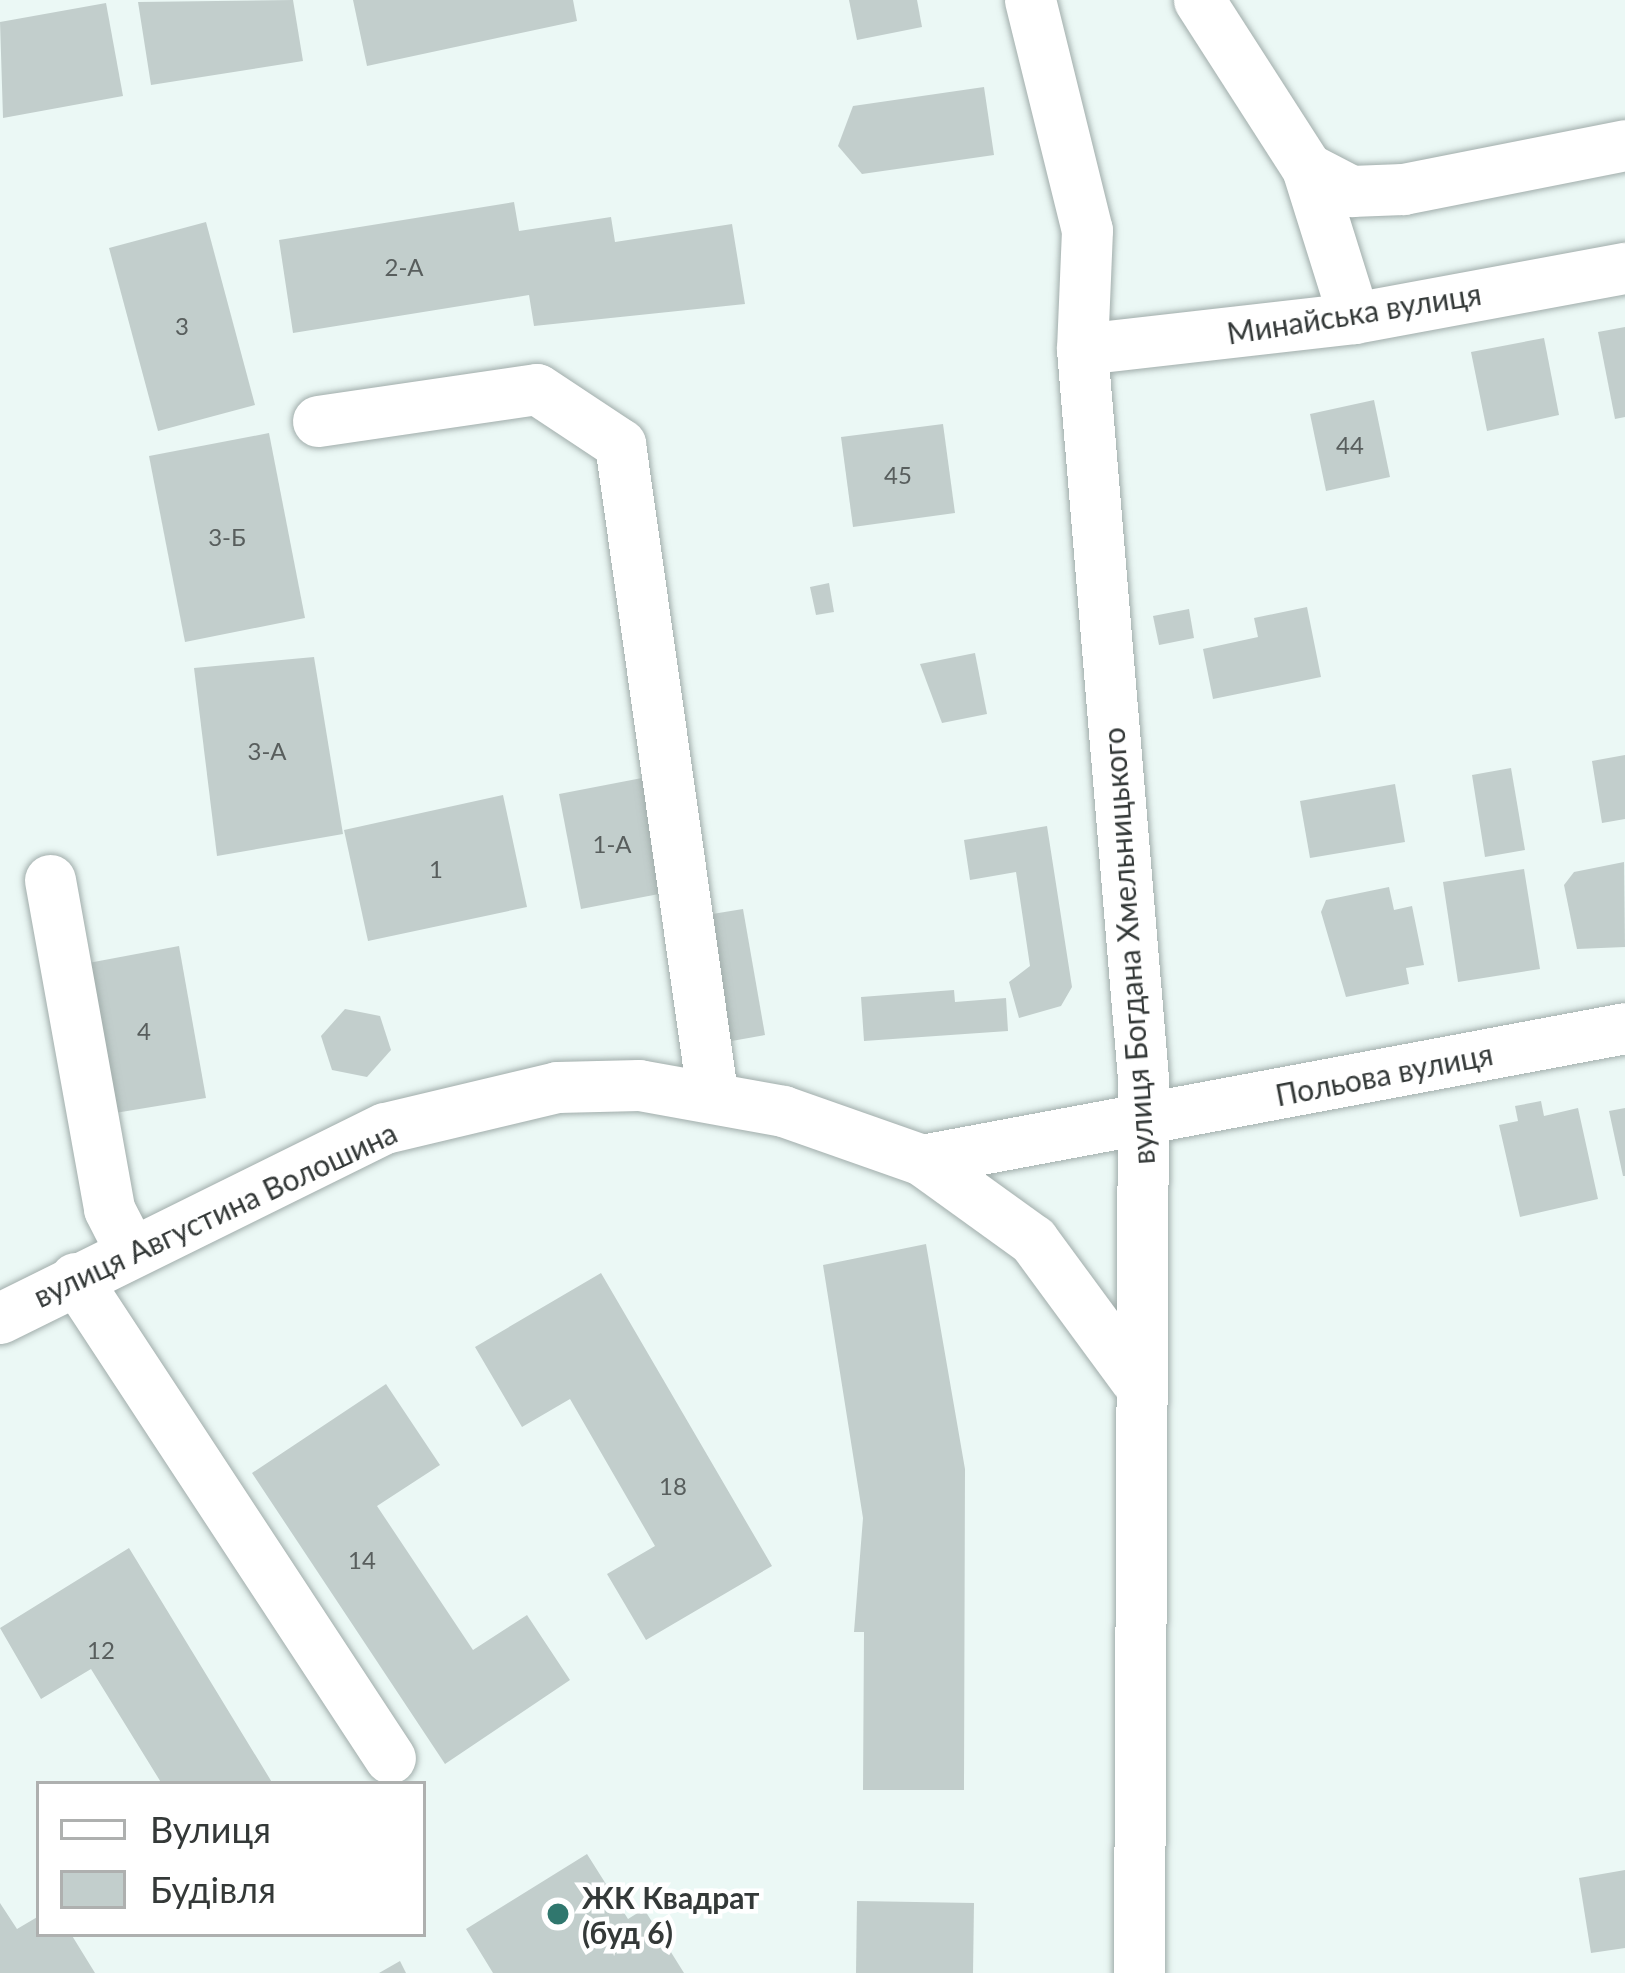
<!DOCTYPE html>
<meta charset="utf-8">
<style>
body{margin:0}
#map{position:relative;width:1625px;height:1973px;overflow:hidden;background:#ebf8f5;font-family:Lato,sans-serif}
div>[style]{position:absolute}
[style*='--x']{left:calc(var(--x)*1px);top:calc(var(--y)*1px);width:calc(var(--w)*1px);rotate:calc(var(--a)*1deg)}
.building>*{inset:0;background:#c2cecc}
.roads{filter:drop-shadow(0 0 3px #a1adab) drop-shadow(0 0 3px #a1adab)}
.minor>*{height:51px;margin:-25.5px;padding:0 25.5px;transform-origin:25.5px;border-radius:25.5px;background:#fff}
.dots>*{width:33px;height:33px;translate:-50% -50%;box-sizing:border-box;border:6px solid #fff;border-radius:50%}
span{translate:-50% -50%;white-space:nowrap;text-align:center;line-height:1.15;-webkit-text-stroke:9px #fff;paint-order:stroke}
.number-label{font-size:24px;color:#585e5d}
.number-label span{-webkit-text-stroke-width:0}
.street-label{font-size:30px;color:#343938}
.poi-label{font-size:30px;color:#343938;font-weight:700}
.left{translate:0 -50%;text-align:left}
.legend{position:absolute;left:36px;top:1781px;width:390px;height:156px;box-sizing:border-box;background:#fff;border:3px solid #aeb0af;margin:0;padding:15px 21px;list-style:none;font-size:36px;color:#343938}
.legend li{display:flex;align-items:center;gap:24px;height:60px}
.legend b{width:60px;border:3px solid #aeb0af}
</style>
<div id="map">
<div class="building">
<i style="clip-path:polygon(293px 0,303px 61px,151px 85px,138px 2px)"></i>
<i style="clip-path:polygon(353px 0,573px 0,577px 21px,367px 66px)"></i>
<i style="clip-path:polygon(849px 0,917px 0,922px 27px,857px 40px)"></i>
<i style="clip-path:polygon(106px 3px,123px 96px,3px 118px,0 22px)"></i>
<i style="clip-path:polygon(984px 87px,994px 155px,862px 174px,838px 146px,853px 106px)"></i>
<i style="clip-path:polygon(514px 202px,519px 231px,611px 217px,615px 242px,732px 224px,745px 304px,534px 326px,529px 295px,293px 333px,279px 240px)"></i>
<i style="clip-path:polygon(206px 222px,255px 405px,158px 431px,109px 248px)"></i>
<i style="clip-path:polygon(1625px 327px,1625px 417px,1615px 419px,1598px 332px)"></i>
<i style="clip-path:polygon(1544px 338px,1559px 415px,1487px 431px,1471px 352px)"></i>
<i style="clip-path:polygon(1374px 400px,1390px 477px,1326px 491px,1310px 414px)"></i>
<i style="clip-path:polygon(943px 424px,955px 513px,853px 527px,841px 437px)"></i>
<i style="clip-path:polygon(269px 433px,305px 618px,185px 642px,149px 456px)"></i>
<i style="clip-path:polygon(829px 583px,834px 612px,816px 615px,810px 587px)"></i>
<i style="clip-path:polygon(1307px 607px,1321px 677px,1213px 699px,1203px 649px,1258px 637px,1254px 618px)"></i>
<i style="clip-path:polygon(1189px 609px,1194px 638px,1159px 645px,1153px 616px)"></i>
<i style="clip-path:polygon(975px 653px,987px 714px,942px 723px,920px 664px)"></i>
<i style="clip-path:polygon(314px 657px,343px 834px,217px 856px,194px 668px)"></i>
<i style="clip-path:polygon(1625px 755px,1625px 819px,1602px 823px,1592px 761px)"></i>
<i style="clip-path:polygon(1511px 768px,1525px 850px,1485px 857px,1472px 775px)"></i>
<i style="clip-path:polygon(642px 778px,664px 893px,581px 909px,559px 794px)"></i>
<i style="clip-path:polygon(1395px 784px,1405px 842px,1310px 858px,1300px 801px)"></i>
<i style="clip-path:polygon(503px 795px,527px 907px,368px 941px,344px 830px)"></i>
<i style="clip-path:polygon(1047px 826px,1072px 987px,1061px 1006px,1019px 1018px,1009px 982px,1030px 966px,1016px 872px,970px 880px,964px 840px)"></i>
<i style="clip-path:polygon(1624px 862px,1625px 947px,1577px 949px,1564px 885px,1574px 872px)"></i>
<i style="clip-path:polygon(1524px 869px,1540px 969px,1458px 982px,1443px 882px)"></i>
<i style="clip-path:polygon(1389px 887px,1394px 910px,1412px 906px,1424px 965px,1406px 968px,1409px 984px,1346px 997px,1321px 912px,1326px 900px)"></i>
<i style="clip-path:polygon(743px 909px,765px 1035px,715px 1044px,694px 917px)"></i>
<i style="clip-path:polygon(179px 946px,206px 1098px,109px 1114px,83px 964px)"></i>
<i style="clip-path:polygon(954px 990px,955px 1002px,1006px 998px,1008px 1031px,864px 1041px,861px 997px)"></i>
<i style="clip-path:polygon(345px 1009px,380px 1016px,391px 1050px,367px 1077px,332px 1070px,321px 1036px)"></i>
<i style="clip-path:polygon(1541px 1101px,1544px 1116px,1578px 1108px,1598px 1199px,1520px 1217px,1499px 1125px,1518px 1121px,1515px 1106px)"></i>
<i style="clip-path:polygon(1625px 1108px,1625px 1176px,1623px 1176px,1609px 1111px)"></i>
<i style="clip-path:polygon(926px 1244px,965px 1469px,964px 1790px,863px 1790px,864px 1632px,854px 1632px,863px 1518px,823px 1265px)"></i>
<i style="clip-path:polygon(601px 1273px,772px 1566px,646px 1640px,607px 1574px,655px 1546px,570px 1399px,522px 1427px,475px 1347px)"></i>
<i style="clip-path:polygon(386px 1384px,440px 1465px,377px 1506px,473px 1650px,527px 1615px,570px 1680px,445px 1764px,252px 1473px)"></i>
<i style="clip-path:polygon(129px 1548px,273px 1784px,162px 1784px,91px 1669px,41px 1699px,0 1628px)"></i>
<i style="clip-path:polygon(587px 1854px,628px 1919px,644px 1909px,684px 1973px,493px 1973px,466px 1929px)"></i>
<i style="clip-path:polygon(1625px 1870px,1625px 1948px,1591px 1953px,1579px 1878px)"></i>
<i style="clip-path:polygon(857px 1901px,974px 1903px,973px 1973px,856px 1973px)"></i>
<i style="clip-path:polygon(0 1903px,17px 1929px,39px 1916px,39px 1934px,71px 1934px,95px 1973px,0 1973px)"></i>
<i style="clip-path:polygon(400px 1961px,406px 1973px,379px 1973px)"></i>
</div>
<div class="roads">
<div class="minor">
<i style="--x:1030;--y:0;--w:237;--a:76.1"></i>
<i style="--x:1087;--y:230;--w:119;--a:92.4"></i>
<i style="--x:1082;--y:349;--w:733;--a:85.22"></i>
<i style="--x:1143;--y:1079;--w:894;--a:90.26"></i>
<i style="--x:1199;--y:0;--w:200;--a:57.3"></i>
<i style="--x:1307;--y:168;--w:157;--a:72.6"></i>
<i style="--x:1307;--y:168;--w:50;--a:27.6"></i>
<i style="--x:1351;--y:191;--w:52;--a:-2.2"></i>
<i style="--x:1403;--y:189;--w:226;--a:-11.2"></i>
<i style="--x:1082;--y:349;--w:274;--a:-6.5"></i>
<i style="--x:1354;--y:318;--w:276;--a:-10.5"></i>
<i style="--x:318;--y:421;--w:221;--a:-8.3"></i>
<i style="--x:537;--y:389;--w:100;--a:33.5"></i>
<i style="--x:620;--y:444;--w:655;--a:81.93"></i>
<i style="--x:50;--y:880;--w:334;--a:79.8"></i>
<i style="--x:109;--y:1209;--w:46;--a:62.9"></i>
<i style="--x:922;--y:1160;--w:715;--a:-10.63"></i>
<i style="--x:75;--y:1278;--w:574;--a:56.73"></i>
<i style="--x:0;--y:1318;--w:429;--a:-26.3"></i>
<i style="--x:385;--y:1128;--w:177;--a:-13.4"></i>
<i style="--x:557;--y:1087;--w:82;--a:-1.4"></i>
<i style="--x:639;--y:1085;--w:146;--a:10.2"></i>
<i style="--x:783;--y:1111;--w:147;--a:19.4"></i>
<i style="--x:922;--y:1160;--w:137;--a:35.8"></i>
<i style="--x:1033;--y:1240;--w:172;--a:53.7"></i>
</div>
</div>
<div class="dots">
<i style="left:558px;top:1914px;background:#30776e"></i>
</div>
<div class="number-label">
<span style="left:404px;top:267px">2-А</span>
<span style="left:182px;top:326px">3</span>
<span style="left:1350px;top:445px">44</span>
<span style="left:898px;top:475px">45</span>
<span style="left:227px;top:537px">3-Б</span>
<span style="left:267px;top:751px">3-А</span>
<span style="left:612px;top:844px">1-А</span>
<span style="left:436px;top:869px">1</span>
<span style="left:144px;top:1031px">4</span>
<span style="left:673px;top:1486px">18</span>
<span style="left:362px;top:1560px">14</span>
<span style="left:101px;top:1650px">12</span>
</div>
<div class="street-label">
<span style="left:1354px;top:313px;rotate:-9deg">Минайська вулиця</span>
<span style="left:1128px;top:946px;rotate:-94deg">вулиця Богдана Хмельницького</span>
<span style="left:1384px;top:1074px;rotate:-11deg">Польова вулиця</span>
<span style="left:215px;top:1214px;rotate:-25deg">вулиця Августина Волошина</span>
</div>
<div class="poi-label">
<span class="left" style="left:582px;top:1914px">ЖК Квадрат<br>(буд 6)</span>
</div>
<ul class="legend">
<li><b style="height:15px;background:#fff"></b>Вулиця</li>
<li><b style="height:33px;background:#c2cecc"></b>Будівля</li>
</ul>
</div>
